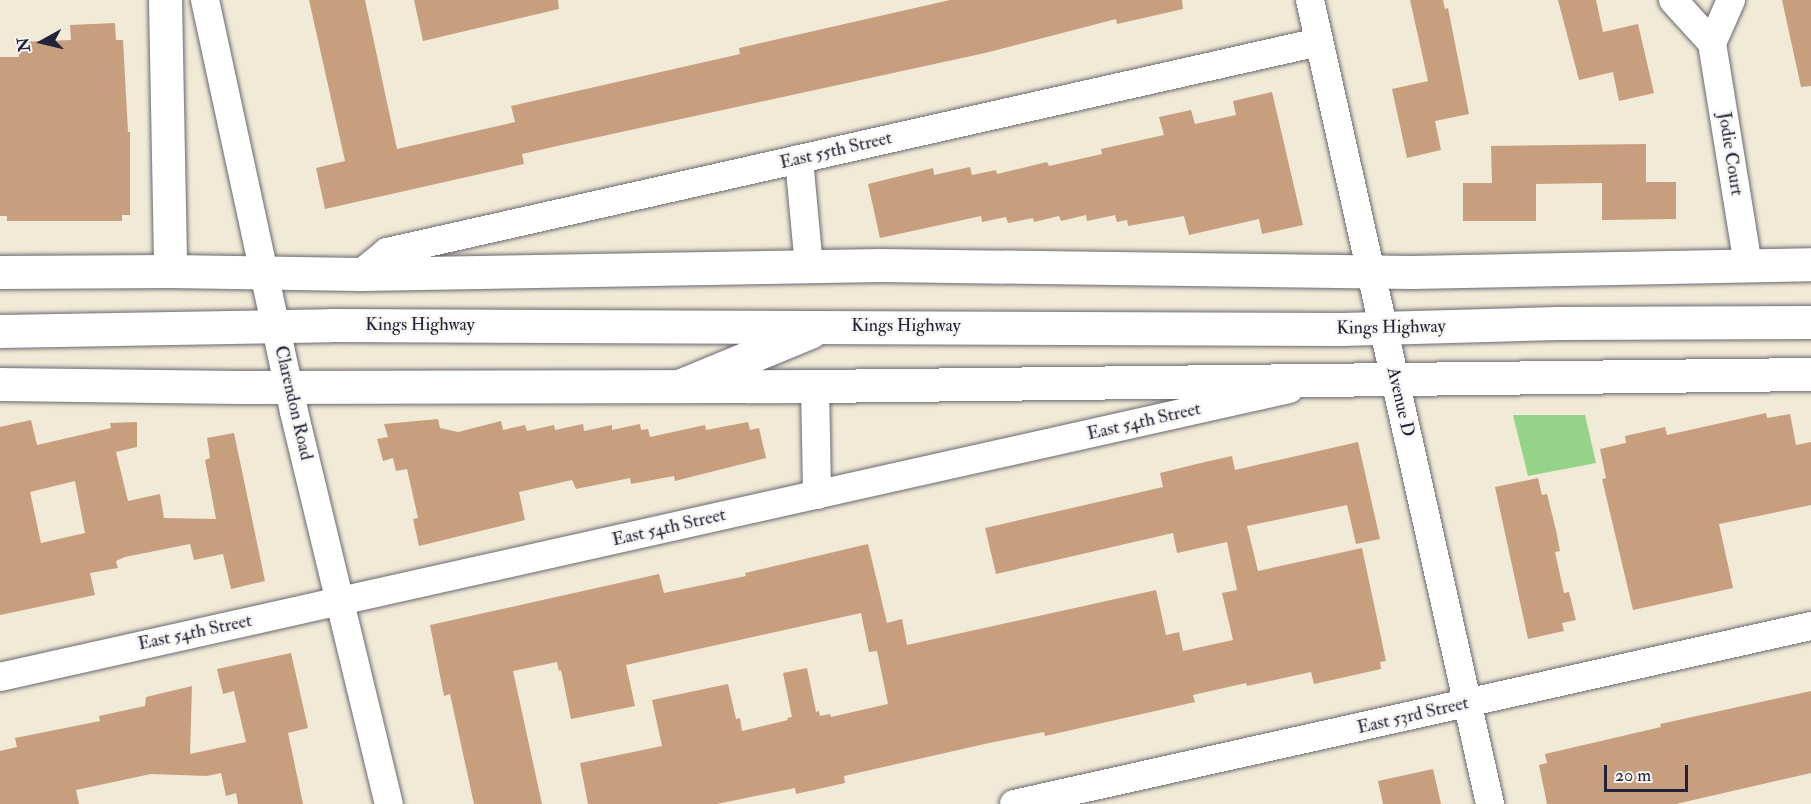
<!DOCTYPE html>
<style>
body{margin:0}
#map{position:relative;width:1811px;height:804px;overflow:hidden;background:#f1ead6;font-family:"IM FELL Double Pica",serif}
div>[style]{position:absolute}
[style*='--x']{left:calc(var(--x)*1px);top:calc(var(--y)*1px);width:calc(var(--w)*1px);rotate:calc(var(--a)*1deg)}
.green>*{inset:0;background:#94d389}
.building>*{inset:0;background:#c79f7f}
.roads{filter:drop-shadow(0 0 2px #6a6871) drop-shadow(0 0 2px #6a6871)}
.street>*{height:28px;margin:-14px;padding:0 14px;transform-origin:14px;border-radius:14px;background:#fff}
.secondary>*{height:33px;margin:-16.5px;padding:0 16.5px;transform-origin:16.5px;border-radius:16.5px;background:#fff}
.primary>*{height:33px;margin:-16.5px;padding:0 16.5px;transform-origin:16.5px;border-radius:16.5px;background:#fff}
span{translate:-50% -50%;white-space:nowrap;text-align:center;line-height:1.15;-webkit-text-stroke:5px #f6f6f2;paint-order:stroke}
.street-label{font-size:18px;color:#22223b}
.north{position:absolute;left:12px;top:12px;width:60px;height:60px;-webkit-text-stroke:4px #f6f6f2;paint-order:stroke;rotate:262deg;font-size:16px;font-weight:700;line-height:24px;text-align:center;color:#22223b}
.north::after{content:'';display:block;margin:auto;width:21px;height:27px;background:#22223b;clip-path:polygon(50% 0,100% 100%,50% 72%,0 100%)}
.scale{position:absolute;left:1604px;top:765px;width:84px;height:27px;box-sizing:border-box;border:3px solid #22223b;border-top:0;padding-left:8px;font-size:18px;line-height:21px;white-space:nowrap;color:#22223b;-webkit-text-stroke:4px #f6f6f2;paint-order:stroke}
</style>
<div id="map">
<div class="green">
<i style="clip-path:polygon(1513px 415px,1585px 415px,1596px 463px,1528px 476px)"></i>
</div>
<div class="building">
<i style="clip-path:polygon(309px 0,365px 0,397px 149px,515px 122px,511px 106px,740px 54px,739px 48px,950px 0,1182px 0,1183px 9px,1117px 24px,1116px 19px,985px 53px,566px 144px,522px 154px,524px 164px,325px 209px,316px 168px,345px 161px)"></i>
<i style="clip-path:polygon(414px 0,558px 0,559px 9px,423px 41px)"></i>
<i style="clip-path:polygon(1410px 0,1443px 0,1445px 9px,1448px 8px,1469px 114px,1435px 121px,1441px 150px,1407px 158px,1392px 89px,1428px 81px)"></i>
<i style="clip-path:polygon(1558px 0,1596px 0,1603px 32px,1638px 24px,1654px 93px,1619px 101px,1613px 72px,1579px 80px)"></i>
<i style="clip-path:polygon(1782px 0,1811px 0,1811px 86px,1801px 87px)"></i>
<i style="clip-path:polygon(115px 23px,116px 40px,123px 40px,128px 132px,130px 132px,130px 215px,122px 215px,122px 221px,7px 221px,7px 216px,0 216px,0 57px,19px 57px,18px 42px,71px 40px,70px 25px)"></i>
<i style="clip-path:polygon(1272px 92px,1303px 225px,1262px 234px,1259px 219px,1189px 235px,1184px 216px,1128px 226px,1127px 220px,1117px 222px,1115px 215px,1087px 221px,1086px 215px,1061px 221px,1059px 216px,1034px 222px,1033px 218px,1008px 223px,1006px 217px,982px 222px,981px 216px,880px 238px,868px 184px,933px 168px,934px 175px,970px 167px,972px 175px,996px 170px,997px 174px,1047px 162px,1049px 166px,1102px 154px,1101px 149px,1164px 135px,1159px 117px,1191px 110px,1195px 124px,1236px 115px,1233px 101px)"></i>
<i style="clip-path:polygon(1646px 144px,1646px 182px,1676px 182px,1676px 219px,1602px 220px,1602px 183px,1536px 184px,1536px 221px,1463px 221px,1463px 183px,1492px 183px,1491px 146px)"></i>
<i style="clip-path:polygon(1766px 413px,1767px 418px,1790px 414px,1796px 445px,1811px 442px,1811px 505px,1719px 524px,1733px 588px,1633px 610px,1602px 479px,1606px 478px,1600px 449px,1626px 443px,1625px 436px,1665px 427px,1667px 435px)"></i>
<i style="clip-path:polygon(438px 419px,440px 428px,458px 432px,501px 421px,503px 430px,525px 425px,527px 431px,554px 425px,555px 430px,583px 424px,584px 431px,612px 425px,612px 430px,640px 424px,641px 430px,648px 429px,650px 437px,705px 425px,706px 430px,748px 422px,750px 430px,759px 428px,766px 458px,675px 481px,674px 476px,631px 484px,630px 478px,576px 489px,572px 480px,519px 492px,525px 520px,419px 546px,413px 519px,418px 518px,407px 469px,396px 471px,393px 458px,383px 461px,377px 439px,388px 437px,384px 424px)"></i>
<i style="clip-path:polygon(evenodd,31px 420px,37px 445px,111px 428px,110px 423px,137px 422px,137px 447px,116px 452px,128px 501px,160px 494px,164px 518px,216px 519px,205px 460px,210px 458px,207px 438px,234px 433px,265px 581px,231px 589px,223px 554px,194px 560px,190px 544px,125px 557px,116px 561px,118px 568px,90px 573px,95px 595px,0 615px,0 427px,31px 420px,75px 481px,85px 533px,41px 543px,30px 492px,75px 481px)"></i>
<i style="clip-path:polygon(1358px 442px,1380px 539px,1356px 544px,1347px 505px,1247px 526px,1258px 571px,1362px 548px,1386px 661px,1380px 662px,1381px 669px,1314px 684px,1311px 672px,1247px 686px,1246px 683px,1193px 695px,1195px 702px,1045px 736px,1044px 732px,989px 743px,844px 776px,845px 783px,796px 794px,795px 788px,717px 804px,588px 804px,580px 763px,662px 746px,652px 700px,728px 684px,736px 719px,740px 718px,742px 731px,788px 720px,787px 718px,792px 717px,783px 673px,807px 668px,816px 712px,819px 711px,820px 716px,830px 714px,831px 717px,888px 704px,877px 651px,869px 652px,861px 613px,626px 665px,635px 706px,571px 719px,561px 670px,559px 671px,557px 662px,513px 671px,542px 804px,474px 804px,450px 694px,444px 696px,430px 625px,659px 574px,664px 593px,746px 576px,745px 573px,868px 544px,887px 623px,902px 619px,907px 645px,1156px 590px,1166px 635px,1179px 632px,1183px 651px,1233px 640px,1222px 593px,1237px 590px,1227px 542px,1177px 553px,1173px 533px,996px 574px,985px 528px,1163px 487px,1160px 473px,1205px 462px,1232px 456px,1235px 470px)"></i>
<i style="clip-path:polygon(1538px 478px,1542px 495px,1547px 494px,1556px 530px,1560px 551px,1555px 552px,1564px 593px,1569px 592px,1576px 620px,1562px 623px,1564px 631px,1528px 639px,1495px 487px)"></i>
<i style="clip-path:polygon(291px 653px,308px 728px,288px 733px,303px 804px,238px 804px,236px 793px,226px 796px,221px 773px,207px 776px,151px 774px,76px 790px,79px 804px,0 804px,0 751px,17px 747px,15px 738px,100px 721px,99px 716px,145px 706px,146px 697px,192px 686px,190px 754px,246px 742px,234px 691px,223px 694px,217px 669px)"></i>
<i style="clip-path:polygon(1811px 691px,1811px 773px,1676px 804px,1547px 804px,1539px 765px,1547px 763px,1545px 754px,1661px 727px,1660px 724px)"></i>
<i style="clip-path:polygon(1433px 769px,1441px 804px,1383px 804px,1378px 781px)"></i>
</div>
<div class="roads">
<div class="street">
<i style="--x:205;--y:0;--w:422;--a:77.8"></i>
<i style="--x:294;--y:412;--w:403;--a:76.4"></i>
<i style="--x:1310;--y:0;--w:824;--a:77.38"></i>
<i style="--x:1673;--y:0;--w:58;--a:47.8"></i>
<i style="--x:1731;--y:0;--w:47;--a:113.8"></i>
<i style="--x:1712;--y:43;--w:226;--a:80.8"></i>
<i style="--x:799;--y:159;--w:107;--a:84.7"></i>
<i style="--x:360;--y:274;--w:35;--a:-39"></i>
<i style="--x:387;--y:252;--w:955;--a:-12.7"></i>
<i style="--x:815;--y:386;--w:109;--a:88.9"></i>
<i style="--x:0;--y:677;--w:1321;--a:-12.59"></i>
<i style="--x:1014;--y:804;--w:817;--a:-12.59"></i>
</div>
<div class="secondary">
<i style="--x:165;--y:0;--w:271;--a:88.9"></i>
<i style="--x:0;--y:272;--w:170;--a:-0.3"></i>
<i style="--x:170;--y:271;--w:190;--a:0.9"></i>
<i style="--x:360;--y:274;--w:521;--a:-0.99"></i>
<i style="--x:881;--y:265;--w:530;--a:0.76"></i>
<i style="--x:1411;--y:272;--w:400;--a:-1.1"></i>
<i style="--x:0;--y:384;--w:244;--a:0.7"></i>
<i style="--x:244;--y:387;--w:571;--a:-0.1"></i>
<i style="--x:815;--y:386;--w:996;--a:-0.69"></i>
</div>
<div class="primary">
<i style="--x:0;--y:331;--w:330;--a:-1"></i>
<i style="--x:330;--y:325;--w:1011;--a:0.23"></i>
<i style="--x:1341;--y:329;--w:216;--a:-1.6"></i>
<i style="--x:1557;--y:323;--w:254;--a:-0.2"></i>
<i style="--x:679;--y:386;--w:142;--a:-22.4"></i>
</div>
</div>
<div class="street-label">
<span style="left:836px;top:151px;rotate:-13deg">East 55th Street</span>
<span style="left:1730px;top:154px;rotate:81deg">Jodie Court</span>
<span style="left:420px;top:325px">Kings Highway</span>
<span style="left:906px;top:326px">Kings Highway</span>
<span style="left:1391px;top:328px;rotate:-1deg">Kings Highway</span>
<span style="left:1400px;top:402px;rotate:77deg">Avenue D</span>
<span style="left:293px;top:403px;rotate:77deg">Clarendon Road</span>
<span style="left:1144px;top:422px;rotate:-13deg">East 54th Street</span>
<span style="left:669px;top:528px;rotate:-13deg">East 54th Street</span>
<span style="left:195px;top:633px;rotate:-12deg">East 54th Street</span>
<span style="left:1413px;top:716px;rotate:-13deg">East 53rd Street</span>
</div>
<div class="north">N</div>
<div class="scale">20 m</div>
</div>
